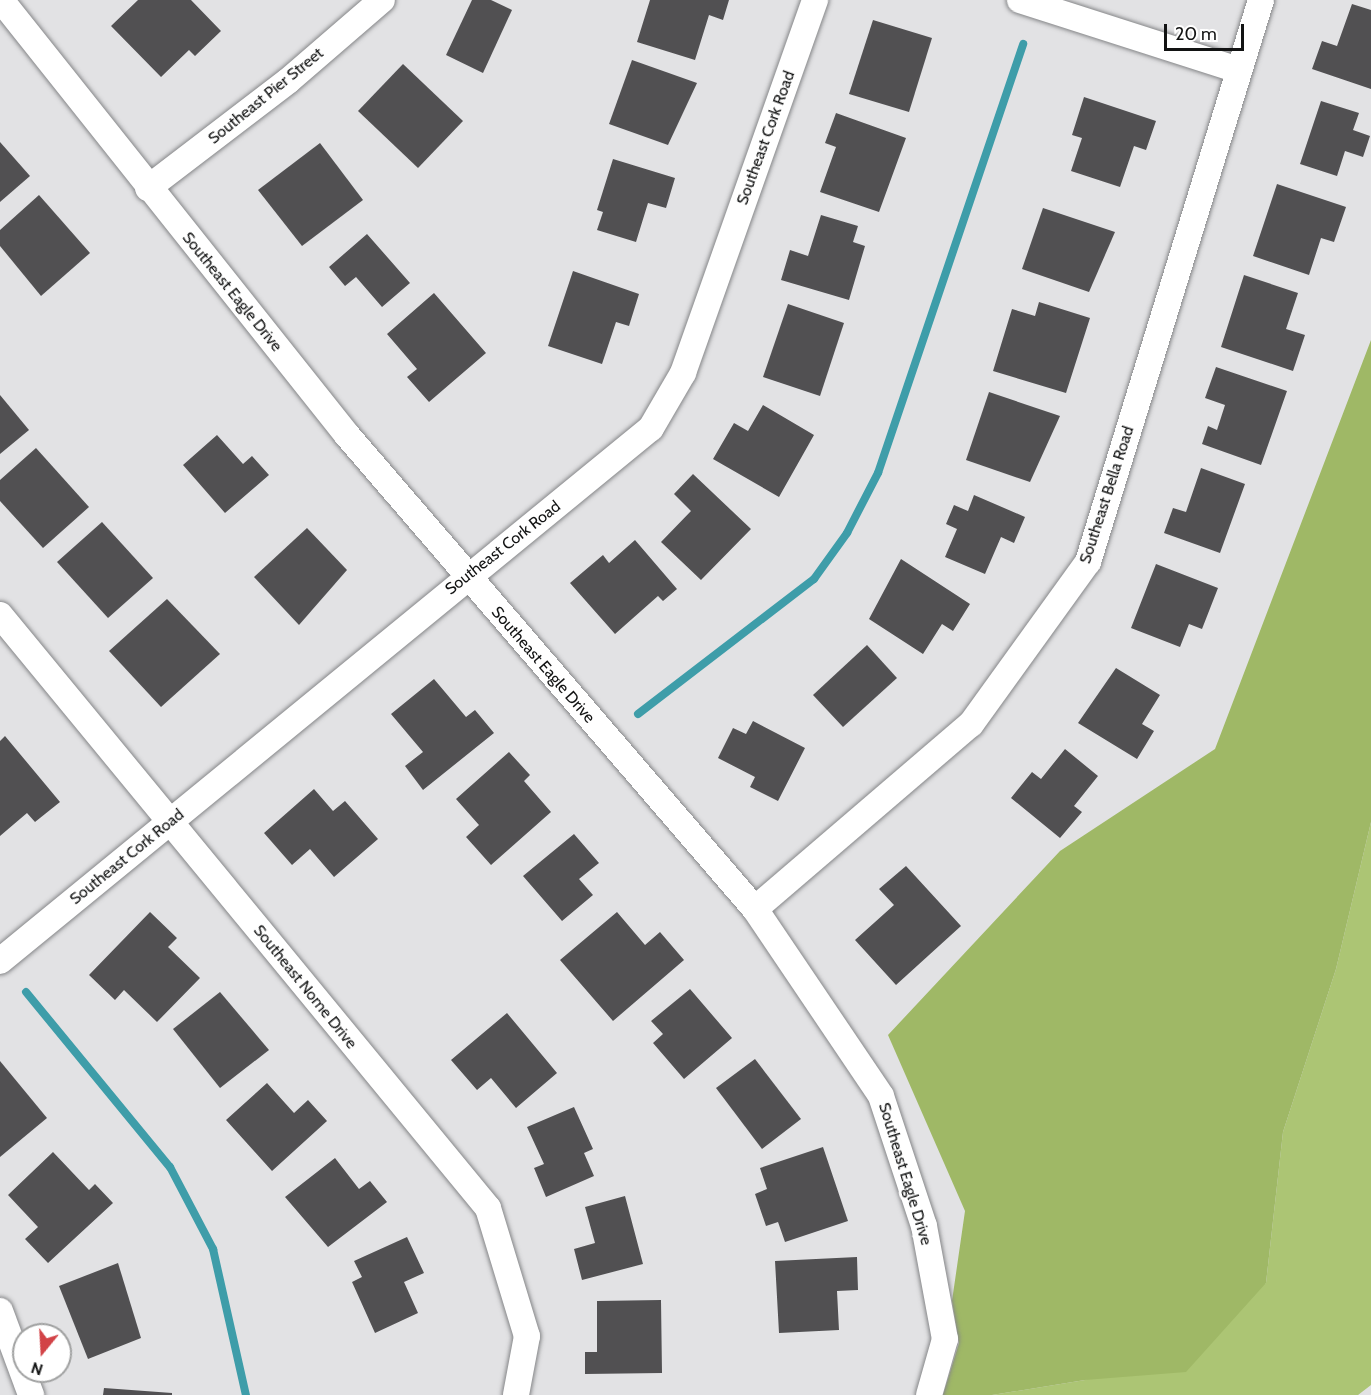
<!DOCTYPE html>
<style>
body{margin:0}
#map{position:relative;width:1371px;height:1395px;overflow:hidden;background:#e2e2e4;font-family:Cabin,sans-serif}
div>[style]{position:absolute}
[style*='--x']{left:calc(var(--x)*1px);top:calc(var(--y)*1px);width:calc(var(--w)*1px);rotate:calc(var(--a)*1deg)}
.green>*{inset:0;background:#acc574}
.forest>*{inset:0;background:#9fb866}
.stream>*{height:8px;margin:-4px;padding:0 4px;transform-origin:4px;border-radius:4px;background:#3e9da9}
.building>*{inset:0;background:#515052}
.roads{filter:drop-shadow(0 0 2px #858688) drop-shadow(0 0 2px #858688)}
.street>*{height:26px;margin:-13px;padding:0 13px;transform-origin:13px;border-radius:13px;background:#fff}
span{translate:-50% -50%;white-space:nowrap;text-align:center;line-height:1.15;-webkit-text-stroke:6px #fff;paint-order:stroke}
.street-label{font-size:16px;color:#121313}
.north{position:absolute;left:12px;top:1323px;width:60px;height:60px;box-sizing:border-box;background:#fff;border:2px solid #a0a1a1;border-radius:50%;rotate:198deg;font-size:16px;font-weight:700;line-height:24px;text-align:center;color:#121313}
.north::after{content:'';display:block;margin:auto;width:21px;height:27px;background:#d24347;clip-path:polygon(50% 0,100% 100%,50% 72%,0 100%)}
.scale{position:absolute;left:1164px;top:24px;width:80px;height:27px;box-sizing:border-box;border:3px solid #121313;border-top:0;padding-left:8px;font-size:18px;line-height:21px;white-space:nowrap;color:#121313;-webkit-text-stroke:4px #fff;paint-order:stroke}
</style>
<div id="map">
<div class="green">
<i style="clip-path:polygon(1371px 822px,1371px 1385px,1358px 1395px,992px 1395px,1085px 1380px,1266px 1283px,1283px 1132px,1336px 969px)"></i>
</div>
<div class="forest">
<i style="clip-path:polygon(1371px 340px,1371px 822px,1336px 969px,1283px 1132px,1266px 1283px,1186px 1372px,1085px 1380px,992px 1395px,943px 1395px,959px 1343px,952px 1301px,965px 1211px,888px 1035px,1060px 851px,1215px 749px)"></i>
</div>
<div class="stream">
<i style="--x:638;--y:714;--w:222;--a:-37.5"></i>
<i style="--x:814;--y:579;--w:57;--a:-54.3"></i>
<i style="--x:847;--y:533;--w:68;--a:-62.7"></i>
<i style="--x:878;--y:473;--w:453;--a:-71.3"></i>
<i style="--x:26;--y:992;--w:227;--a:50.6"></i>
<i style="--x:170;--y:1167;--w:93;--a:62.3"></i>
<i style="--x:213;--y:1249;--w:150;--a:77.3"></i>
</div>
<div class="building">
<i style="clip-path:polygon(138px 0,191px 0,221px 31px,195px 56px,189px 50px,161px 77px,111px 26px)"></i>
<i style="clip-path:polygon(472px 0,491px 0,512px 10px,483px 73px,446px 55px)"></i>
<i style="clip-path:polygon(650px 0,729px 0,723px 20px,709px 15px,695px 60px,637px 42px)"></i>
<i style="clip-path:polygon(1352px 4px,1371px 10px,1371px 89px,1312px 69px,1322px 41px,1337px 46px)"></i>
<i style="clip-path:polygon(873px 20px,932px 38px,909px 112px,849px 94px)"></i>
<i style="clip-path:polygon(632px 60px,697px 83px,668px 145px,609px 124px)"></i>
<i style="clip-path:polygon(403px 64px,463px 121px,418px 168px,358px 111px)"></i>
<i style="clip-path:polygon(1084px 97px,1156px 121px,1146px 150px,1134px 146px,1120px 187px,1071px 171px,1082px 138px,1072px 135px)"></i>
<i style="clip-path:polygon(1321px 101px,1359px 113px,1353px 130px,1370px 136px,1363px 157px,1345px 151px,1337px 176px,1300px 164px)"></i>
<i style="clip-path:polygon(836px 113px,906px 138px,879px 212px,820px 192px,836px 147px,825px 143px)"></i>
<i style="clip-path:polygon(0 142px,30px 176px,0 202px)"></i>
<i style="clip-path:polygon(320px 143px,363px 200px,302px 246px,258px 190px)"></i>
<i style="clip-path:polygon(613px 159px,675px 178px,666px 208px,648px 203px,636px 242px,597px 230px,603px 212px,597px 210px)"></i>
<i style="clip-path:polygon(1277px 184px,1346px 207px,1334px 242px,1321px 238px,1309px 275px,1253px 256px)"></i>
<i style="clip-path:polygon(39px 195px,90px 253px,41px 296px,0 246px,0 230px)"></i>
<i style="clip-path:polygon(1043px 208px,1115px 232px,1089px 292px,1022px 269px)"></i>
<i style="clip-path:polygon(821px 215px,858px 226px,853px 242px,865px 246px,849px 300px,781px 280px,790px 250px,808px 256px)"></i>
<i style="clip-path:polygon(367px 234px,410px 283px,382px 307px,356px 277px,345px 286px,329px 267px)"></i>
<i style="clip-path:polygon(573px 271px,639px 294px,629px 326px,616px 322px,602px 364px,548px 346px)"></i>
<i style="clip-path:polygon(1244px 275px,1298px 293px,1286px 329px,1305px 335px,1293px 371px,1221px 347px)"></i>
<i style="clip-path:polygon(434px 293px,486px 353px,429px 402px,407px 377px,417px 369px,387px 334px)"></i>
<i style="clip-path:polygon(1039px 302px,1090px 318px,1066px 393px,993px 371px,1012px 309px,1035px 316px)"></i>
<i style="clip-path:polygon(788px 304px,844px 323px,820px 396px,763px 377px)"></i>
<i style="clip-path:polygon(1216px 367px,1287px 391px,1261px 465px,1202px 444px,1208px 426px,1217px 430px,1225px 405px,1205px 398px)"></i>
<i style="clip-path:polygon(989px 392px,1060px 416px,1030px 482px,966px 460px)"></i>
<i style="clip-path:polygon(0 395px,29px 430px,0 454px)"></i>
<i style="clip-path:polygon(763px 405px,814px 435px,779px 497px,713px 459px,734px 423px,748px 431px)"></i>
<i style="clip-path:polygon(217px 435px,243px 464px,252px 456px,269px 475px,225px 513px,183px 465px)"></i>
<i style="clip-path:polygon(36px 448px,89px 507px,43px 548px,0 501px,0 480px)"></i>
<i style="clip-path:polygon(1201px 468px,1245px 484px,1220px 553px,1164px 533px,1173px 508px,1186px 512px)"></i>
<i style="clip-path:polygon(693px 474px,751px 529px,701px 580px,661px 542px,691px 511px,674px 494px)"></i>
<i style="clip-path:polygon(974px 495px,1025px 517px,1014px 543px,1001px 537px,985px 574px,945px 557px,957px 529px,946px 524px,954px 505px,968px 511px)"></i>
<i style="clip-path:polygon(102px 522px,153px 578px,108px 618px,57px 562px)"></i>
<i style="clip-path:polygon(307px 528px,347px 570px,299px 625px,254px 577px)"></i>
<i style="clip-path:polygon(635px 540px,677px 589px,663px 601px,658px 596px,615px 634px,570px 583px,603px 555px,609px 563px)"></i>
<i style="clip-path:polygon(901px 559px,970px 604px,953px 631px,942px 624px,923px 654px,869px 619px)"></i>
<i style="clip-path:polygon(1156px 564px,1218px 588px,1202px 629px,1189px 624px,1180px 647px,1131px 628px)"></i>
<i style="clip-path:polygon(167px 599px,220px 654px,161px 707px,109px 651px)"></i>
<i style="clip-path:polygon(867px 645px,897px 678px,843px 727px,813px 695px)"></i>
<i style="clip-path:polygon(1116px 668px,1160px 695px,1142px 724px,1154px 731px,1137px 759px,1078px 723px)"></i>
<i style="clip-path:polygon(434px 679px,466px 717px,475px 710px,494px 733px,423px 790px,405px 766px,423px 752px,391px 714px)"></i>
<i style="clip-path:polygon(753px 721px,805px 748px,778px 801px,750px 787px,755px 777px,718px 758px,733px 728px,746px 734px)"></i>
<i style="clip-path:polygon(5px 736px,60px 802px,35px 822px,27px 813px,0 836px,0 741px)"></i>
<i style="clip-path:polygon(1065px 749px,1098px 776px,1074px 806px,1082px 812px,1060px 838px,1011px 798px,1032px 772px,1041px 779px)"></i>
<i style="clip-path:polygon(509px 752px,530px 775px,524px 781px,551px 812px,491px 865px,466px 837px,479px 825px,456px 799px)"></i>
<i style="clip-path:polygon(314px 789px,333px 811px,345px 801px,378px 839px,334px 877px,310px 849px,292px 865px,264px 833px)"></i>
<i style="clip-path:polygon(574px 834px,599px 863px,579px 879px,593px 895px,562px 921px,523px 876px)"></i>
<i style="clip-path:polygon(906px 866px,961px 926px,896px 985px,855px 940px,894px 905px,879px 889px)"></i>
<i style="clip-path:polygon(150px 912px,177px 938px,168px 947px,200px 978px,157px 1022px,124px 990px,115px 1000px,89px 975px)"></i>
<i style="clip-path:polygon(617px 912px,645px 945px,660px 932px,684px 960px,613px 1021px,560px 960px)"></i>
<i style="clip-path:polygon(690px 989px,732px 1038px,684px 1079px,653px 1043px,663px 1034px,651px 1021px)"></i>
<i style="clip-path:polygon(220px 992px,269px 1050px,220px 1088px,173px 1029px)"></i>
<i style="clip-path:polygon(507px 1013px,557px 1073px,516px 1108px,491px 1078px,477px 1090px,451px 1060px)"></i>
<i style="clip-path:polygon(755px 1059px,801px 1119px,762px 1149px,716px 1088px)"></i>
<i style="clip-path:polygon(0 1061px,47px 1118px,0 1157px)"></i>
<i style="clip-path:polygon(267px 1083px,294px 1113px,308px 1100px,327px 1121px,272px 1171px,226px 1120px)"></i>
<i style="clip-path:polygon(574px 1107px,593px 1149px,584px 1153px,594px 1176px,546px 1197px,534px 1168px,544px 1164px,527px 1127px)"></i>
<i style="clip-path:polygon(823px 1147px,848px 1221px,785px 1242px,778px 1222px,766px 1226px,755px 1194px,767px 1189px,760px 1168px)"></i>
<i style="clip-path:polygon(53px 1152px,89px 1190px,95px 1184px,113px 1203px,48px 1263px,25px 1239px,38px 1227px,8px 1195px)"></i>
<i style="clip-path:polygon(335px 1158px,359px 1189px,370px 1181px,387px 1202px,328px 1247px,285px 1197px)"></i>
<i style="clip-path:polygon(625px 1196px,643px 1264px,582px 1280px,574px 1249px,595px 1243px,585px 1207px)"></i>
<i style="clip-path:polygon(407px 1237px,424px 1273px,404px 1282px,418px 1313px,375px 1333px,352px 1282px,362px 1277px,354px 1261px)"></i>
<i style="clip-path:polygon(857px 1257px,858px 1290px,837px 1291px,839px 1330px,779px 1333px,775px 1261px)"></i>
<i style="clip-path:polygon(118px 1263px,141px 1338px,88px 1359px,59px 1286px)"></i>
<i style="clip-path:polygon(661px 1300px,662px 1373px,585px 1374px,585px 1352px,597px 1352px,597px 1301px)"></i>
<i style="clip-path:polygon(104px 1388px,172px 1393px,172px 1395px,103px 1395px)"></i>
</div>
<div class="roads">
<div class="street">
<i style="--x:1;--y:0;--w:556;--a:51.5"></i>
<i style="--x:347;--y:435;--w:625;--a:49.28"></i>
<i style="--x:755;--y:909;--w:225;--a:56"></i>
<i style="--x:881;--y:1096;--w:137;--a:71.7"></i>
<i style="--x:924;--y:1226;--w:115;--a:79.5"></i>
<i style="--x:945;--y:1339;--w:58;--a:105.9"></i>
<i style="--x:1020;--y:0;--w:229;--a:17.8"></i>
<i style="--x:148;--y:188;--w:176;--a:-37.4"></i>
<i style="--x:288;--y:81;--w:124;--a:-40.8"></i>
<i style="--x:0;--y:615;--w:768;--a:50.55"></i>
<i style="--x:488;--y:1208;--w:134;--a:73.1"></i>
<i style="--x:527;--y:1336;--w:60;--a:100.6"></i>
<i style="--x:755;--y:909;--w:284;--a:-40.6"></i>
<i style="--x:971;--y:724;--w:200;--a:-54.2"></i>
<i style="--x:1088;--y:562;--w:588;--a:-72.89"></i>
<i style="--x:0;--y:961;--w:841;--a:-39.31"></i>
<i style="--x:651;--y:428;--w:64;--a:-59.8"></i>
<i style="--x:683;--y:373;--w:396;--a:-70.5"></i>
<i style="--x:0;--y:1311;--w:90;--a:69.7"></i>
</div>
</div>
<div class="street-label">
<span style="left:266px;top:96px;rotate:-39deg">Southeast Pier Street</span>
<span style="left:766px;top:138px;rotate:-70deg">Southeast Cork Road</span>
<span style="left:232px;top:292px;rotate:51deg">Southeast Eagle Drive</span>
<span style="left:1107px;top:495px;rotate:-72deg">Southeast Bella Road</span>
<span style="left:503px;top:548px;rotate:-38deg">Southeast Cork Road</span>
<span style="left:543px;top:665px;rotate:49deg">Southeast Eagle Drive</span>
<span style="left:127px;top:857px;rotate:-39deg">Southeast Cork Road</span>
<span style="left:305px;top:987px;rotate:51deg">Southeast Nome Drive</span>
<span style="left:905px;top:1174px;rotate:73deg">Southeast Eagle Drive</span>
</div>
<div class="north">N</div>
<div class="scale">20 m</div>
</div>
